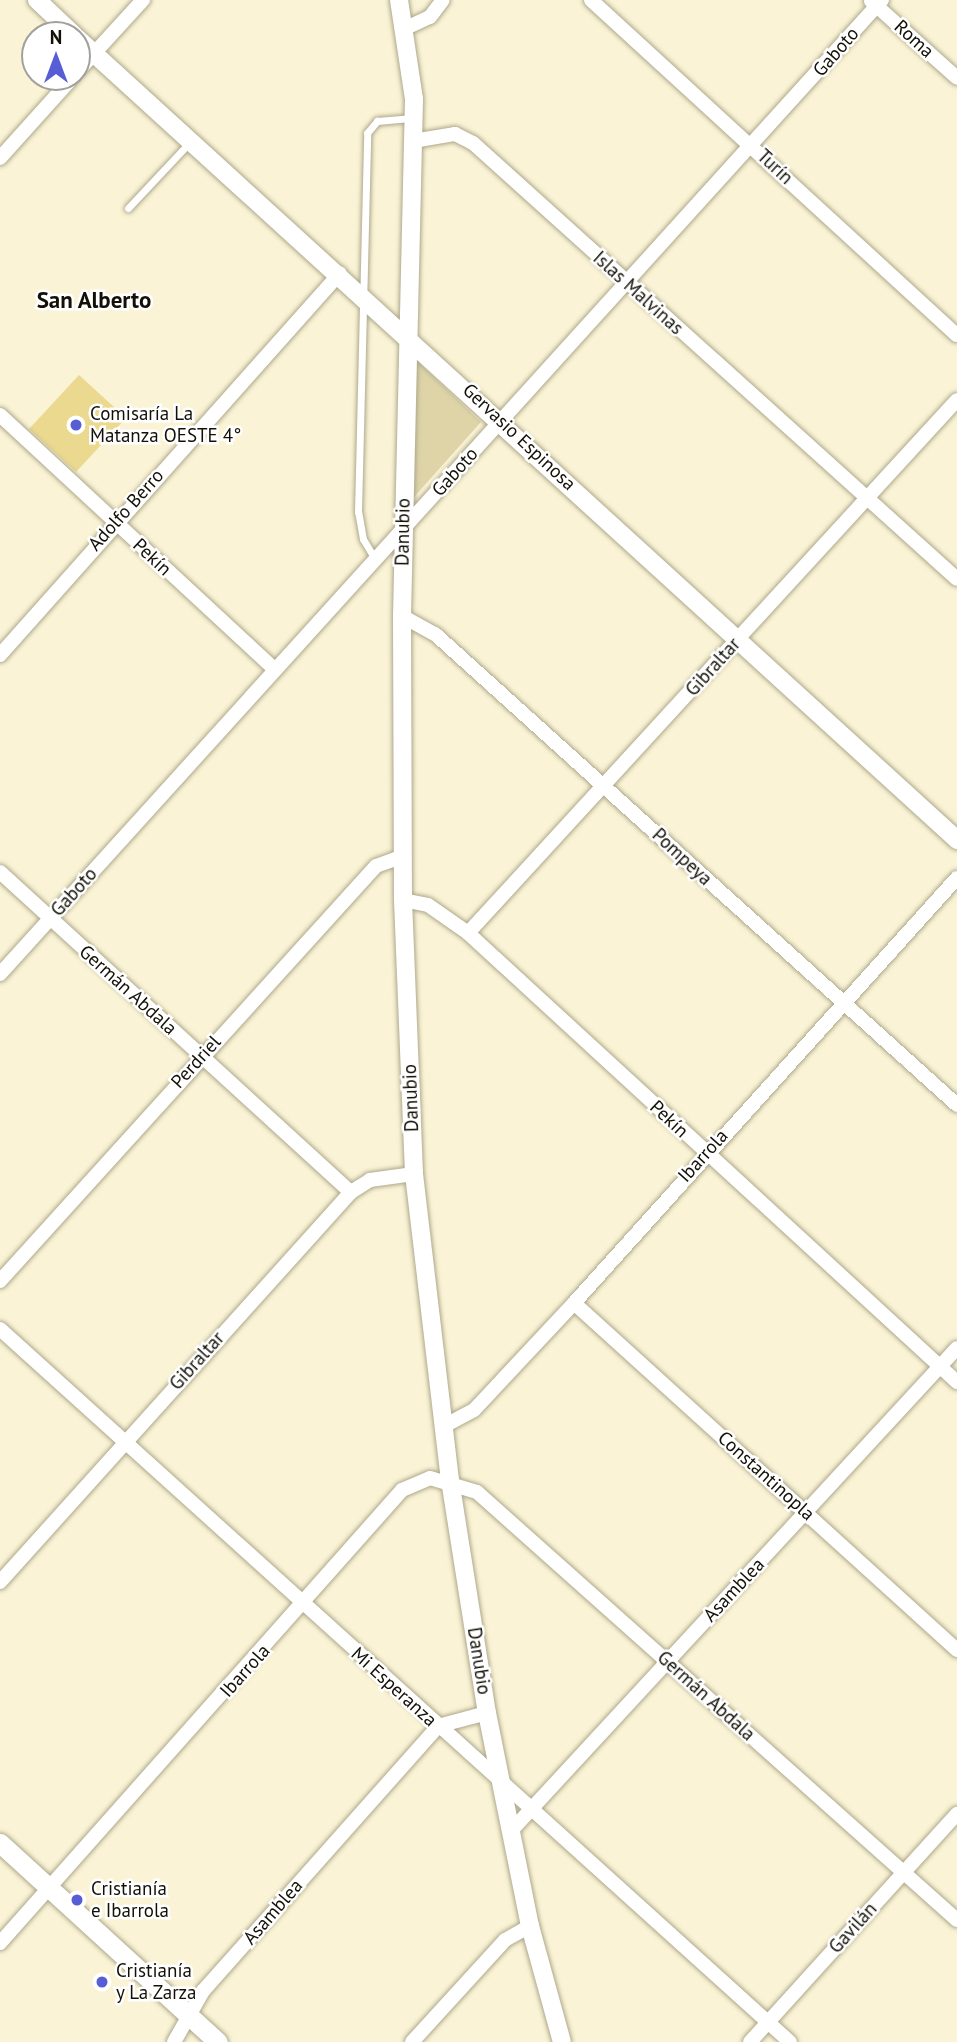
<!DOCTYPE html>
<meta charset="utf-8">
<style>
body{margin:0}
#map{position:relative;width:957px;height:2042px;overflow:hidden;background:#faf3d5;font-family:"PT Sans",sans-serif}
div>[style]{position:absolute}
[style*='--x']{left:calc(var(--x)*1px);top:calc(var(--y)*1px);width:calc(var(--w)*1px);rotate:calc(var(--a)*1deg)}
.green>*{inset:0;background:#ded4a8}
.building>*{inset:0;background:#ebd98f}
.roads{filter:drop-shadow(0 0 2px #aea88c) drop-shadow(0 0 2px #aea88c)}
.service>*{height:7px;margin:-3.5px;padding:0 3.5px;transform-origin:3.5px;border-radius:3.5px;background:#fff}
.minor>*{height:14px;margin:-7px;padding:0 7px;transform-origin:7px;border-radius:7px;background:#fff}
.tertiary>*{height:18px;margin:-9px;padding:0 9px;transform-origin:9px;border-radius:9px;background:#fff}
.secondary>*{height:19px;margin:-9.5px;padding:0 9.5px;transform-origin:9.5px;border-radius:9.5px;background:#fff}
.dots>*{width:19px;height:19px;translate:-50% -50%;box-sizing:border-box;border:4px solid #fff;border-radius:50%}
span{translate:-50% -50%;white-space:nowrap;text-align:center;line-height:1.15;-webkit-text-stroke:5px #fff;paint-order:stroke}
.street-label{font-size:19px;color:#131107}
.poi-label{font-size:19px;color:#131107}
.left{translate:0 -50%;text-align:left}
.quarter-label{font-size:23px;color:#131107;font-weight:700}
.north{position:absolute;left:21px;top:21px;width:70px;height:70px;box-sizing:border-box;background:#fff;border:2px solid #a1a09c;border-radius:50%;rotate:0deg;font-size:19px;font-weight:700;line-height:28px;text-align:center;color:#131107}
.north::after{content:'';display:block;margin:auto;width:24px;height:32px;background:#565dd5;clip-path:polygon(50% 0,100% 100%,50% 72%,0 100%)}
</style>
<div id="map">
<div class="green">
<i style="clip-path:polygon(417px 361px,481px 422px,414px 497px)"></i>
</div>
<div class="building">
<i style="clip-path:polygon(79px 375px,126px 418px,76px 472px,29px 429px)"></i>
</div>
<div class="roads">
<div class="service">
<i style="--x:128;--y:208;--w:92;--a:-46.8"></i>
<i style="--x:375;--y:559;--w:23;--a:-121"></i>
<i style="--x:363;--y:539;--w:27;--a:-100"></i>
<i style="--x:358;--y:512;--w:379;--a:-88.6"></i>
<i style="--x:367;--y:133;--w:16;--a:-50"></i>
<i style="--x:377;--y:121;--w:36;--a:-5"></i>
</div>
<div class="minor">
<i style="--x:591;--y:0;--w:496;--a:42.5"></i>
<i style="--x:871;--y:1;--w:115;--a:41.8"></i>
<i style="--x:406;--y:28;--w:26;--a:-25"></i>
<i style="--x:430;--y:17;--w:21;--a:-53"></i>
<i style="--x:77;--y:72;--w:98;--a:-47.5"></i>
<i style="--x:413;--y:141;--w:43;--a:-9.5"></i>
<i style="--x:455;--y:134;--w:20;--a:27"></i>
<i style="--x:473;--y:143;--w:651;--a:42.01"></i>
<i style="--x:0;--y:158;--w:109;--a:-48"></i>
<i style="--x:0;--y:415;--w:374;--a:42.8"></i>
<i style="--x:402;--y:616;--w:38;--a:29"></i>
<i style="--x:435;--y:634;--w:703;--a:42.06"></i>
<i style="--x:0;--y:655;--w:511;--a:-48.33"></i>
<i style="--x:0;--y:872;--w:475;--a:42.4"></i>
<i style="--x:403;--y:900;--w:25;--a:11"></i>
<i style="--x:428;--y:905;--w:49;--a:35"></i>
<i style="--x:468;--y:933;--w:664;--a:42.56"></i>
<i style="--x:468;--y:933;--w:723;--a:-47.47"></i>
<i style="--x:0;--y:974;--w:1314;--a:-47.84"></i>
<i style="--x:0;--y:1281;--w:560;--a:-47.82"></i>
<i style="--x:376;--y:866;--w:29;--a:-20"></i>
<i style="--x:574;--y:1303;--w:517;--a:42.18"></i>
<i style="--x:0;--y:1329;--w:1064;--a:42.07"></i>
<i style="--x:444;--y:1426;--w:34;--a:-28"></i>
<i style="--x:474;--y:1410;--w:146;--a:-46.9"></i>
<i style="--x:574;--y:1303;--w:572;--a:-47.98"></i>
<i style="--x:0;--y:1582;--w:525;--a:-48.01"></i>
<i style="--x:351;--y:1192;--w:22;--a:-32"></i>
<i style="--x:370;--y:1180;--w:44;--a:-7.8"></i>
<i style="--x:511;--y:1831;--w:657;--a:-47.28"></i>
<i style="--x:0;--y:1943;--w:606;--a:-48.41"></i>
<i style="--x:402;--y:1490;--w:30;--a:-23"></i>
<i style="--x:430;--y:1478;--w:49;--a:16.6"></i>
<i style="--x:477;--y:1492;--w:643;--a:41.72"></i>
<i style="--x:174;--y:2042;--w:59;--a:-60.4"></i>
<i style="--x:203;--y:1991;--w:354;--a:-48.4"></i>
<i style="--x:438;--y:1726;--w:51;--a:-14.9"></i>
<i style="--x:412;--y:2042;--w:138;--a:-47.6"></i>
<i style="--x:505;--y:1940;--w:29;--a:-29"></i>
<i style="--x:750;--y:2042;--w:308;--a:-47.8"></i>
</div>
<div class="tertiary">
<i style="--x:37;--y:0;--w:51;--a:43.4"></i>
<i style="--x:399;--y:0;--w:100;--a:81.4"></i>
<i style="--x:414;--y:99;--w:517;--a:91.33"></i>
<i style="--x:402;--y:616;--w:284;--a:89.8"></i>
<i style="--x:403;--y:900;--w:274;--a:87.7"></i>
<i style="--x:414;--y:1174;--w:308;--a:83.3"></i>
<i style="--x:450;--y:1480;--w:236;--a:81"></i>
<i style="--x:487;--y:1713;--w:217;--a:78.6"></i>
<i style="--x:530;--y:1926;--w:120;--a:74.6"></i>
<i style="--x:77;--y:38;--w:1191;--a:42.34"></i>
</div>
<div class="secondary">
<i style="--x:0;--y:1843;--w:295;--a:42.4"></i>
</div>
</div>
<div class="dots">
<i style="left:76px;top:425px;background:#565dd5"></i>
<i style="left:77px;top:1900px;background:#565dd5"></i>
<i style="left:102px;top:1982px;background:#565dd5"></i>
</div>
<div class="street-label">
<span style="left:914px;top:39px;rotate:42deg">Roma</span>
<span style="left:836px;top:52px;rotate:-49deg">Gaboto</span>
<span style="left:775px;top:167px;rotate:43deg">Turín</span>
<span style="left:638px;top:293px;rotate:42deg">Islas Malvinas</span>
<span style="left:519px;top:437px;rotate:43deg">Gervasio Espinosa</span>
<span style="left:455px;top:472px;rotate:-48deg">Gaboto</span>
<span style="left:126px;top:510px;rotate:-48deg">Adolfo Berro</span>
<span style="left:403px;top:532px;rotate:-89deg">Danubio</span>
<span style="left:152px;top:557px;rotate:43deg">Pekín</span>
<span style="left:713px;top:667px;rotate:-48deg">Gibraltar</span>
<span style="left:682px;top:857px;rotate:43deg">Pompeya</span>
<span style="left:74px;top:892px;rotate:-48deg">Gaboto</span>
<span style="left:128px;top:990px;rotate:42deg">Germán Abdala</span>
<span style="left:196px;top:1062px;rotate:-48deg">Perdriel</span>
<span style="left:411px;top:1098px;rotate:-92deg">Danubio</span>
<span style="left:669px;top:1119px;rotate:43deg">Pekín</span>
<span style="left:703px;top:1156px;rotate:-48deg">Ibarrola</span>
<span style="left:197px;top:1361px;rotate:-48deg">Gibraltar</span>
<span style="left:766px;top:1476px;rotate:42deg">Constantinopla</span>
<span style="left:734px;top:1590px;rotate:-47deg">Asamblea</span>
<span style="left:479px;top:1661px;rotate:81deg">Danubio</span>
<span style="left:245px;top:1671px;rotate:-48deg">Ibarrola</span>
<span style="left:394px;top:1687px;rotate:42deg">Mi Esperanza</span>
<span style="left:706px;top:1696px;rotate:42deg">Germán Abdala</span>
<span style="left:273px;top:1912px;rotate:-49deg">Asamblea</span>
<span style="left:853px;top:1928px;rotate:-48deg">Gavilán</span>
</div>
<div class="poi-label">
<span class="left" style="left:90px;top:425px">Comisaría La<br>Matanza OESTE 4°</span>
<span class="left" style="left:91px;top:1900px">Cristianía<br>e Ibarrola</span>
<span class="left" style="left:116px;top:1982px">Cristianía<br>y La Zarza</span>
</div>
<div class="quarter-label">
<span style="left:94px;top:300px">San Alberto</span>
</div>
<div class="north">N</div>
</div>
